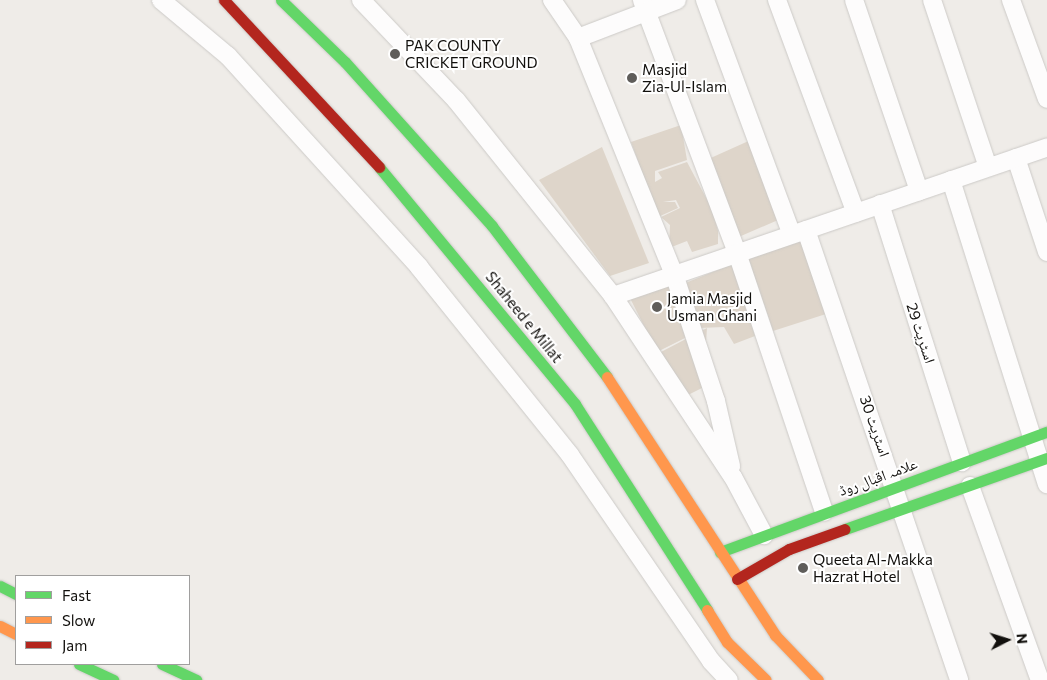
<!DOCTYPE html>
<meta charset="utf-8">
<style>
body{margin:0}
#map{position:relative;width:1047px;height:680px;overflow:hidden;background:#efece8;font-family:Commissioner,"Noto Naskh Arabic",sans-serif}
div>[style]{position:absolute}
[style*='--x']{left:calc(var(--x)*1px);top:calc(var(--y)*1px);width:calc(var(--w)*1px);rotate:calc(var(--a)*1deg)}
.building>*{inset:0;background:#ded5ca}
.roads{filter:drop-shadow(0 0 1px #cccac7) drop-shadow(0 0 1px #cccac7)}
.street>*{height:18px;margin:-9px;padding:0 9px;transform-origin:9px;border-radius:9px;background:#fdfcfc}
.fast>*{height:11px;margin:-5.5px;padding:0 5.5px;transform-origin:5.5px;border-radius:5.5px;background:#63d668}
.slow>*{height:11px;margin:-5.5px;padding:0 5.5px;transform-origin:5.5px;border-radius:5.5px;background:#ff974d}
.jam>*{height:11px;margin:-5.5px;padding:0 5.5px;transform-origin:5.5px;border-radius:5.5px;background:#b3261e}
.dots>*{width:14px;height:14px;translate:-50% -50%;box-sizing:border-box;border:2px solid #fff;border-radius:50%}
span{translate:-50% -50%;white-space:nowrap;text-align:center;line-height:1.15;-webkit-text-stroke:4px #fff;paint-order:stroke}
.poi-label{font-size:15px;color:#12100d}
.left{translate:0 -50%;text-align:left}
.street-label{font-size:15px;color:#12100d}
.legend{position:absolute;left:15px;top:575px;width:175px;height:90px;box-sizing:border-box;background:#fff;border:1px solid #a09f9e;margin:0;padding:6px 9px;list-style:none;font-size:15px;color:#12100d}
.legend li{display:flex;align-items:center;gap:10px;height:25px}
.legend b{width:25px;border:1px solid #a09f9e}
.north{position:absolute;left:982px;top:615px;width:50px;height:50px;-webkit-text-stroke:4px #fff;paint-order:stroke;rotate:85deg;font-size:14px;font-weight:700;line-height:20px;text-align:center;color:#12100d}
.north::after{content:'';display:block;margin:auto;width:18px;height:22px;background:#12100d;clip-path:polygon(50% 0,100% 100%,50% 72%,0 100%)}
</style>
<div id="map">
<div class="building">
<i style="clip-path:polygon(681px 125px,687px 160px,655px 171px,655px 182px,662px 178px,658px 172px,687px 162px,712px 209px,718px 231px,718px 244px,692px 252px,687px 241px,669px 248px,670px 225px,661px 217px,680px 208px,676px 200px,663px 202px,675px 202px,678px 208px,658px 217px,631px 142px)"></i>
<i style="clip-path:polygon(753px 139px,785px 217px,734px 239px,704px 161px)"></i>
<i style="clip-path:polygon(602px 147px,649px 263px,610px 276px,539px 180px)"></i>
<i style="clip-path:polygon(801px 238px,826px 314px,773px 331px,748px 258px)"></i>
<i style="clip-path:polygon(735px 263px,755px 336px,734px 344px,724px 327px,699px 328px,683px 284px)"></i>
<i style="clip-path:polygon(668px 284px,679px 324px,686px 323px,689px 336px,657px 352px,630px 298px)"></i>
<i style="clip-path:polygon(707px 328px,706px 342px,718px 380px,688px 395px,661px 352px)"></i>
</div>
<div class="roads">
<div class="street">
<i style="--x:161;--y:0;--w:87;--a:39.9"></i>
<i style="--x:228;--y:56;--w:285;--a:47.8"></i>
<i style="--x:419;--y:267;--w:241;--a:51.2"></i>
<i style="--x:570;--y:455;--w:250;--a:55.6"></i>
<i style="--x:711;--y:661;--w:26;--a:47"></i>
<i style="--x:361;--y:0;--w:138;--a:46.5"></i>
<i style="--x:456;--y:100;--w:251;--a:51.3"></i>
<i style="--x:613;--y:296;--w:217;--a:56.5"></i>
<i style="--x:733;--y:477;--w:66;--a:61.9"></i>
<i style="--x:552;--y:0;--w:46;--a:55.6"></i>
<i style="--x:578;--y:38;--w:255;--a:67.9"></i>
<i style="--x:674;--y:274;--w:134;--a:71.7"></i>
<i style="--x:716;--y:401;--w:67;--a:77"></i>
<i style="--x:642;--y:0;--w:270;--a:69.4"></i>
<i style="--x:737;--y:253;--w:273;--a:71.4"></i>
<i style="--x:705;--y:0;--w:248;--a:69.7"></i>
<i style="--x:777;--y:0;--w:227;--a:69.7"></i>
<i style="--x:854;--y:0;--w:202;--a:71.2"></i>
<i style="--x:932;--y:0;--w:176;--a:71.5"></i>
<i style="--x:1011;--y:0;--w:105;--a:70"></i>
<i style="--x:578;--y:38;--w:106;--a:-21"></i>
<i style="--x:1016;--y:158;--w:99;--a:71.7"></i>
<i style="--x:951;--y:180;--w:319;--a:72.5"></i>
<i style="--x:880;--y:204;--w:271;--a:72.4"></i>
<i style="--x:806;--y:230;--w:475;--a:71.2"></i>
<i style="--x:613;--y:296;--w:459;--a:-18.9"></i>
<i style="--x:970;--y:486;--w:206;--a:70.2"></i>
</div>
<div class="fast">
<i style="--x:281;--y:0;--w:89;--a:44.1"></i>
<i style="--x:345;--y:62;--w:220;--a:48.1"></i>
<i style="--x:492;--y:226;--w:190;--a:52.7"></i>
<i style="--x:379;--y:167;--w:308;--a:50.4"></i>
<i style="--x:575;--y:404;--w:245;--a:57.3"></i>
<i style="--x:845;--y:529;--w:214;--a:-19.4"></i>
<i style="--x:720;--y:552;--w:348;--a:-20.2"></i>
<i style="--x:0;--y:586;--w:18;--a:27"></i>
<i style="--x:79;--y:664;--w:38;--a:25"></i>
<i style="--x:162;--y:664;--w:38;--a:25"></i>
</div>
<div class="slow">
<i style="--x:607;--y:377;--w:308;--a:56.9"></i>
<i style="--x:775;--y:635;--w:62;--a:46.3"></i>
<i style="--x:707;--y:610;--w:38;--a:58"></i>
<i style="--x:727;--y:642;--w:54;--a:44.3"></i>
<i style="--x:0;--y:626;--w:18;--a:27"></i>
</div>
<div class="jam">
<i style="--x:224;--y:0;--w:228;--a:47.1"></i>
<i style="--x:737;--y:579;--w:60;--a:-30"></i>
<i style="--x:789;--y:549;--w:59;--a:-19.7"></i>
</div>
</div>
<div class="dots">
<i style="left:395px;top:54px;background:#5f5d5a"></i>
<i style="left:632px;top:78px;background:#5f5d5a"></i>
<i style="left:657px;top:307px;background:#5f5d5a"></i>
<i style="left:803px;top:568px;background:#5f5d5a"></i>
</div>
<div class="poi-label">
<span class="left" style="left:405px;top:54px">PAK COUNTY<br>CRICKET GROUND</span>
<span class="left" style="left:642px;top:78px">Masjid<br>Zia-Ul-Islam</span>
<span class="left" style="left:667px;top:307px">Jamia Masjid<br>Usman Ghani</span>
<span class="left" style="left:813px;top:568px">Queeta Al-Makka<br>Hazrat Hotel</span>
</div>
<div class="street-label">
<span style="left:524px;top:317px;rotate:51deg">Shaheed e Millat</span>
<span style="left:921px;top:333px;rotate:72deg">اسٹریٹ 29</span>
<span style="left:875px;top:426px;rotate:71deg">اسٹریٹ 30</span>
<span style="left:878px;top:477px;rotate:-20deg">علامہ اقبال روڈ</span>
</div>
<ul class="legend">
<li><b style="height:6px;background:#63d668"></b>Fast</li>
<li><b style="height:6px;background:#ff974d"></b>Slow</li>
<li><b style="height:6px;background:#b3261e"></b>Jam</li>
</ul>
<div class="north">N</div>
</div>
